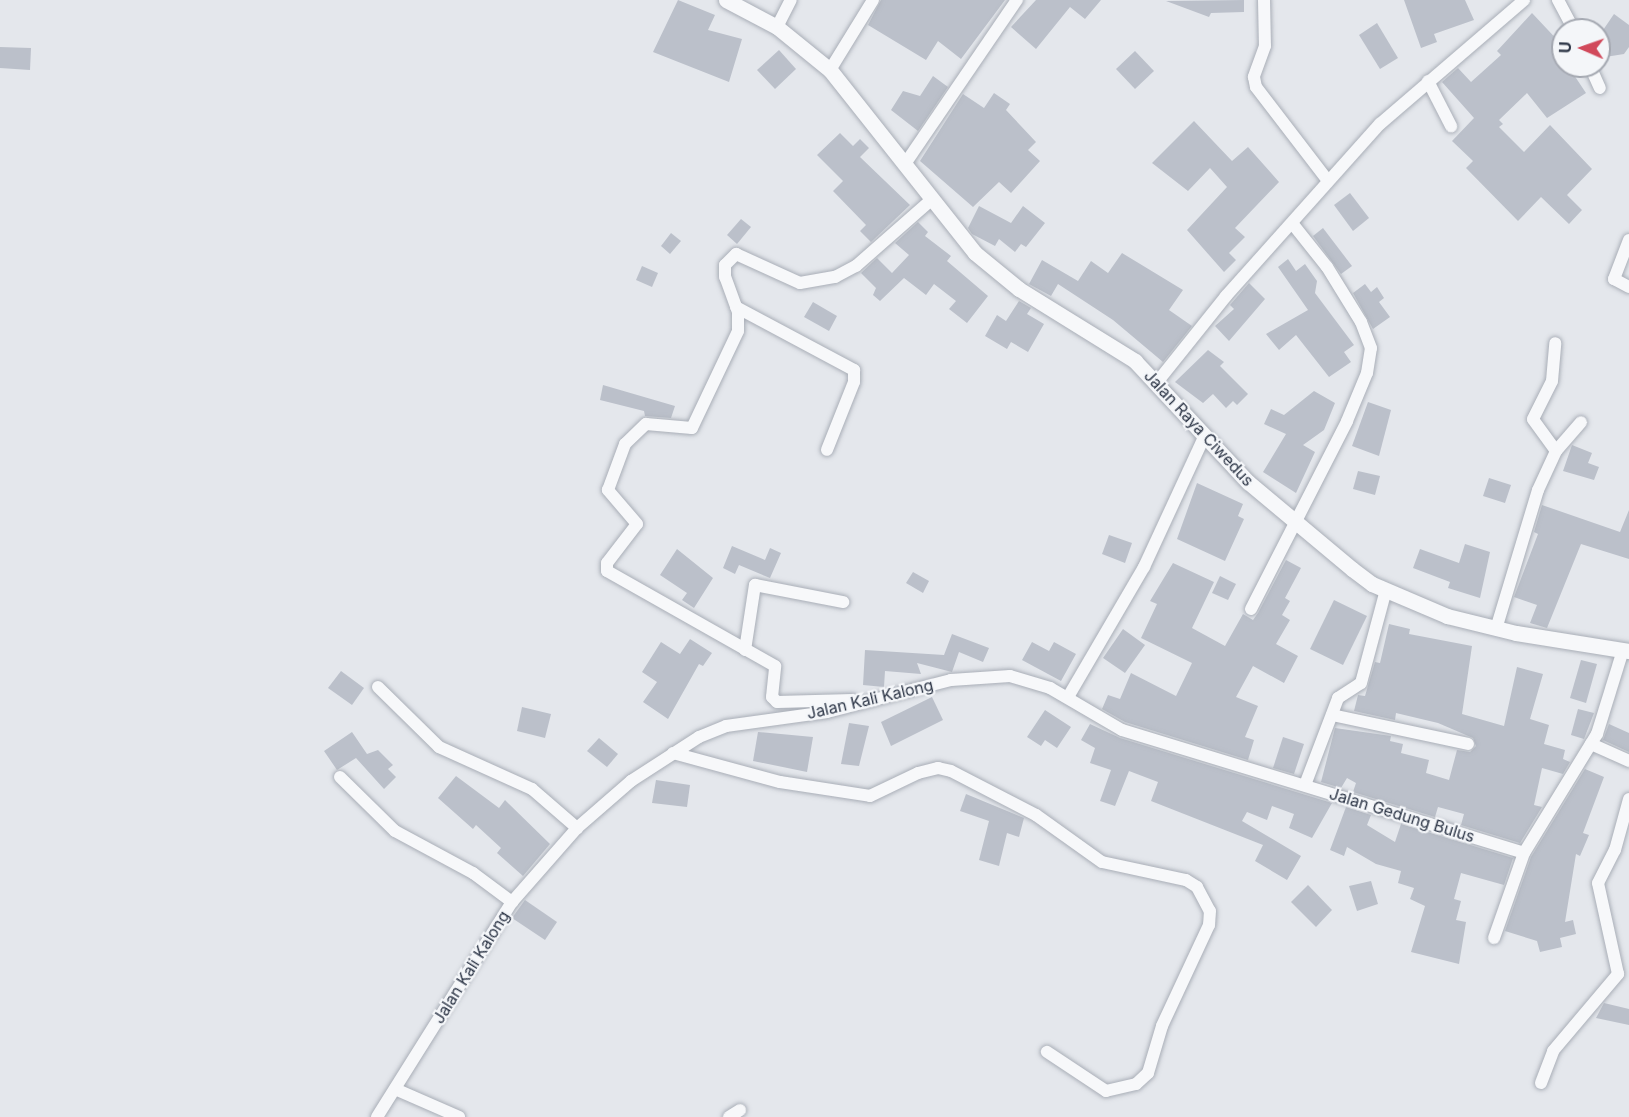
<!DOCTYPE html>
<style>
body{margin:0}
#map{position:relative;width:1629px;height:1117px;overflow:hidden;background:#e4e7ec;font-family:Inter,sans-serif}
div>[style]{position:absolute}
[style*='--x']{left:calc(var(--x)*1px);top:calc(var(--y)*1px);width:calc(var(--w)*1px);rotate:calc(var(--a)*1deg)}
.building>*{inset:0;background:#bbc0ca}
.roads{filter:drop-shadow(0 0 2px #a9aeb7) drop-shadow(0 0 2px #a9aeb7)}
.minor>*{height:12px;margin:-6px;padding:0 6px;transform-origin:6px;border-radius:6px;background:#f7f8fa}
.tertiary>*{height:15px;margin:-7.5px;padding:0 7.5px;transform-origin:7.5px;border-radius:7.5px;background:#f7f8fa}
span{translate:-50% -50%;white-space:nowrap;text-align:center;line-height:1.15;-webkit-text-stroke:4.5px #f4f6f9;paint-order:stroke}
.street-label{font-size:16px;color:#2b3445}
.north{position:absolute;left:1551px;top:18px;width:60px;height:60px;box-sizing:border-box;background:#f4f6f9;border:2px solid #a4a8b1;border-radius:50%;rotate:272deg;font-size:16px;font-weight:700;line-height:24px;text-align:center;color:#2b3445}
.north::after{content:'';display:block;margin:auto;width:21px;height:27px;background:#d1495b;clip-path:polygon(50% 0,100% 100%,50% 72%,0 100%)}
</style>
<div id="map">
<div class="building">
<i style="clip-path:polygon(678px 0,715px 15px,708px 30px,742px 39px,729px 82px,653px 52px)"></i>
<i style="clip-path:polygon(881px 0,1005px 0,961px 59px,938px 41px,926px 60px,868px 25px)"></i>
<i style="clip-path:polygon(1036px 0,1101px 0,1085px 19px,1070px 7px,1036px 49px,1011px 27px)"></i>
<i style="clip-path:polygon(1244px 0,1244px 12px,1211px 13px,1209px 17px,1166px 1px)"></i>
<i style="clip-path:polygon(1404px 0,1465px 0,1474px 20px,1434px 34px,1437px 42px,1421px 48px)"></i>
<i style="clip-path:polygon(1532px 13px,1563px 46px,1563px 66px,1568px 66px,1586px 93px,1547px 118px,1527px 93px,1499px 120px,1503px 124px,1499px 127px,1524px 152px,1550px 125px,1592px 169px,1567px 195px,1582px 210px,1569px 224px,1541px 197px,1518px 221px,1466px 168px,1473px 161px,1452px 141px,1474px 118px,1442px 82px,1458px 68px,1471px 82px,1501px 55px,1497px 51px)"></i>
<i style="clip-path:polygon(1614px 14px,1629px 25px,1629px 47px,1624px 54px,1599px 58px,1599px 36px)"></i>
<i style="clip-path:polygon(1377px 23px,1398px 58px,1380px 69px,1359px 35px)"></i>
<i style="clip-path:polygon(0 47px,31px 48px,30px 70px,0 68px)"></i>
<i style="clip-path:polygon(779px 50px,796px 69px,775px 89px,757px 70px)"></i>
<i style="clip-path:polygon(1135px 51px,1154px 71px,1135px 89px,1116px 69px)"></i>
<i style="clip-path:polygon(933px 76px,948px 87px,918px 131px,891px 110px,903px 91px,920px 96px)"></i>
<i style="clip-path:polygon(994px 93px,1010px 104px,1006px 110px,1036px 142px,1028px 150px,1040px 161px,1011px 193px,999px 182px,973px 207px,920px 161px,963px 94px,984px 108px)"></i>
<i style="clip-path:polygon(1194px 121px,1232px 161px,1248px 147px,1279px 182px,1235px 228px,1245px 237px,1229px 253px,1236px 260px,1224px 272px,1187px 230px,1227px 187px,1210px 168px,1188px 191px,1152px 163px)"></i>
<i style="clip-path:polygon(840px 133px,853px 146px,860px 139px,869px 148px,860px 157px,910px 205px,871px 242px,860px 231px,866px 225px,833px 191px,843px 181px,817px 155px)"></i>
<i style="clip-path:polygon(1350px 193px,1369px 218px,1353px 231px,1334px 205px)"></i>
<i style="clip-path:polygon(979px 206px,1011px 223px,1023px 206px,1045px 223px,1026px 247px,1021px 244px,1015px 252px,999px 239px,995px 246px,972px 234px,968px 228px)"></i>
<i style="clip-path:polygon(741px 219px,751px 227px,737px 244px,727px 235px)"></i>
<i style="clip-path:polygon(918px 222px,928px 232px,925px 236px,951px 256px,947px 261px,988px 296px,967px 323px,949px 309px,956px 301px,934px 284px,926px 295px,904px 278px,880px 301px,873px 295px,876px 288px,861px 273px,877px 258px,892px 273px,909px 255px,895px 243px)"></i>
<i style="clip-path:polygon(1323px 228px,1352px 266px,1341px 274px,1313px 236px)"></i>
<i style="clip-path:polygon(671px 233px,681px 241px,670px 254px,661px 246px)"></i>
<i style="clip-path:polygon(1122px 253px,1183px 290px,1169px 310px,1192px 326px,1163px 362px,1113px 320px,1058px 284px,1051px 296px,1029px 284px,1042px 260px,1078px 281px,1091px 261px,1108px 273px)"></i>
<i style="clip-path:polygon(1288px 259px,1296px 271px,1305px 264px,1317px 281px,1315px 293px,1354px 345px,1344px 352px,1351px 362px,1329px 377px,1296px 335px,1279px 350px,1266px 334px,1308px 310px,1278px 267px)"></i>
<i style="clip-path:polygon(642px 266px,658px 273px,652px 287px,636px 280px)"></i>
<i style="clip-path:polygon(1249px 283px,1265px 299px,1229px 341px,1215px 326px,1234px 309px,1230px 305px)"></i>
<i style="clip-path:polygon(1365px 284px,1371px 292px,1377px 287px,1384px 298px,1379px 302px,1390px 317px,1373px 329px,1353px 293px)"></i>
<i style="clip-path:polygon(1019px 301px,1031px 308px,1027px 314px,1044px 324px,1028px 352px,1011px 342px,1007px 349px,985px 336px,997px 315px,1006px 321px)"></i>
<i style="clip-path:polygon(813px 302px,837px 316px,829px 331px,804px 317px)"></i>
<i style="clip-path:polygon(1208px 350px,1224px 362px,1220px 366px,1248px 394px,1237px 405px,1233px 401px,1226px 408px,1213px 394px,1203px 403px,1175px 382px)"></i>
<i style="clip-path:polygon(603px 385px,675px 406px,671px 418px,645px 416px,644px 411px,600px 400px)"></i>
<i style="clip-path:polygon(1314px 391px,1335px 403px,1324px 430px,1303px 445px,1315px 452px,1296px 493px,1263px 472px,1286px 434px,1264px 424px,1271px 409px,1284px 415px)"></i>
<i style="clip-path:polygon(1368px 402px,1391px 410px,1379px 456px,1352px 446px)"></i>
<i style="clip-path:polygon(1572px 445px,1592px 453px,1588px 463px,1599px 467px,1594px 480px,1563px 471px)"></i>
<i style="clip-path:polygon(1358px 471px,1380px 476px,1375px 495px,1353px 489px)"></i>
<i style="clip-path:polygon(1489px 478px,1511px 485px,1505px 503px,1483px 496px)"></i>
<i style="clip-path:polygon(1197px 483px,1243px 504px,1238px 516px,1244px 519px,1225px 561px,1177px 539px)"></i>
<i style="clip-path:polygon(1542px 505px,1620px 532px,1629px 510px,1629px 559px,1581px 544px,1547px 628px,1530px 623px,1537px 605px,1514px 597px,1538px 534px,1534px 532px)"></i>
<i style="clip-path:polygon(1109px 535px,1132px 543px,1125px 563px,1102px 554px)"></i>
<i style="clip-path:polygon(1465px 544px,1490px 552px,1480px 598px,1448px 588px,1450px 582px,1413px 568px,1420px 549px,1459px 563px)"></i>
<i style="clip-path:polygon(732px 546px,765px 560px,770px 548px,781px 553px,770px 578px,739px 565px,735px 574px,723px 568px)"></i>
<i style="clip-path:polygon(677px 549px,713px 578px,694px 608px,682px 600px,687px 593px,660px 575px)"></i>
<i style="clip-path:polygon(1286px 560px,1301px 568px,1285px 598px,1290px 601px,1282px 615px,1290px 620px,1276px 644px,1298px 656px,1284px 683px,1253px 666px,1236px 697px,1258px 706px,1245px 737px,1254px 740px,1248px 760px,1125px 722px,1102px 709px,1108px 695px,1120px 699px,1131px 673px,1176px 696px,1192px 663px,1141px 638px,1157px 604px,1150px 601px,1173px 563px,1214px 582px,1192px 628px,1225px 646px,1243px 614px,1253px 620px,1258px 613px)"></i>
<i style="clip-path:polygon(913px 572px,929px 581px,923px 593px,906px 583px)"></i>
<i style="clip-path:polygon(1220px 576px,1236px 584px,1228px 600px,1212px 593px)"></i>
<i style="clip-path:polygon(1334px 600px,1367px 616px,1343px 665px,1310px 649px)"></i>
<i style="clip-path:polygon(1389px 624px,1410px 629px,1409px 634px,1472px 646px,1462px 714px,1504px 726px,1517px 667px,1543px 674px,1530px 719px,1549px 725px,1544px 744px,1565px 750px,1563px 759px,1570px 762px,1563px 774px,1542px 768px,1534px 805px,1542px 807px,1520px 843px,1461px 825px,1464px 814px,1438px 807px,1435px 817px,1353px 792px,1356px 783px,1347px 778px,1341px 788px,1321px 782px,1335px 728px,1391px 736px,1390px 741px,1403px 744px,1401px 753px,1429px 760px,1426px 773px,1449px 780px,1457px 750px,1470px 752px,1476px 746px,1473px 738px,1438px 723px,1396px 713px,1395px 720px,1354px 711px,1358px 695px,1365px 696px,1375px 662px,1380px 663px)"></i>
<i style="clip-path:polygon(1123px 629px,1145px 645px,1125px 673px,1103px 658px)"></i>
<i style="clip-path:polygon(952px 634px,989px 648px,983px 662px,959px 652px,952px 672px,917px 663px,921px 674px,885px 671px,884px 687px,863px 685px,865px 650px,944px 655px)"></i>
<i style="clip-path:polygon(690px 639px,712px 653px,703px 666px,699px 664px,668px 719px,643px 702px,657px 682px,642px 672px,661px 642px,680px 654px)"></i>
<i style="clip-path:polygon(1032px 642px,1049px 651px,1054px 642px,1076px 654px,1061px 681px,1022px 660px)"></i>
<i style="clip-path:polygon(1581px 660px,1597px 664px,1586px 703px,1570px 698px)"></i>
<i style="clip-path:polygon(341px 671px,364px 688px,352px 705px,328px 688px)"></i>
<i style="clip-path:polygon(932px 697px,943px 720px,891px 746px,881px 722px)"></i>
<i style="clip-path:polygon(522px 707px,551px 714px,545px 738px,517px 731px)"></i>
<i style="clip-path:polygon(1578px 709px,1594px 713px,1584px 739px,1571px 735px)"></i>
<i style="clip-path:polygon(1045px 710px,1071px 727px,1057px 748px,1045px 740px,1041px 746px,1027px 737px)"></i>
<i style="clip-path:polygon(849px 723px,869px 726px,859px 766px,841px 764px)"></i>
<i style="clip-path:polygon(1090px 724px,1120px 738px,1332px 803px,1312px 838px,1289px 828px,1294px 814px,1272px 806px,1267px 820px,1247px 812px,1242px 821px,1301px 856px,1287px 880px,1255px 861px,1263px 845px,1151px 801px,1158px 782px,1129px 771px,1115px 806px,1100px 801px,1111px 770px,1090px 763px,1095px 748px,1081px 740px)"></i>
<i style="clip-path:polygon(1609px 724px,1629px 733px,1629px 752px,1603px 740px)"></i>
<i style="clip-path:polygon(352px 732px,367px 754px,378px 750px,393px 765px,388px 769px,396px 777px,384px 789px,356px 758px,337px 770px,324px 751px)"></i>
<i style="clip-path:polygon(758px 732px,813px 737px,807px 772px,753px 761px)"></i>
<i style="clip-path:polygon(1283px 737px,1304px 744px,1294px 774px,1273px 768px)"></i>
<i style="clip-path:polygon(599px 738px,618px 754px,607px 767px,587px 751px)"></i>
<i style="clip-path:polygon(1585px 769px,1604px 777px,1583px 833px,1589px 835px,1580px 856px,1576px 854px,1565px 922px,1573px 920px,1576px 934px,1560px 938px,1562px 947px,1540px 952px,1537px 941px,1505px 931px,1531px 857px)"></i>
<i style="clip-path:polygon(456px 776px,499px 808px,505px 800px,550px 844px,523px 876px,497px 853px,501px 848px,476px 825px,473px 829px,438px 798px)"></i>
<i style="clip-path:polygon(656px 780px,690px 785px,687px 807px,652px 803px)"></i>
<i style="clip-path:polygon(966px 794px,1024px 818px,1019px 837px,1007px 833px,999px 866px,979px 860px,989px 821px,960px 811px)"></i>
<i style="clip-path:polygon(1346px 807px,1371px 815px,1367px 825px,1395px 842px,1401px 824px,1513px 858px,1504px 885px,1461px 873px,1454px 899px,1461px 901px,1456px 920px,1466px 922px,1459px 964px,1411px 952px,1425px 906px,1410px 899px,1414px 888px,1398px 883px,1401px 871px,1376px 864px,1347px 847px,1344px 856px,1330px 850px)"></i>
<i style="clip-path:polygon(1371px 881px,1378px 904px,1357px 911px,1349px 886px)"></i>
<i style="clip-path:polygon(1308px 885px,1332px 910px,1316px 927px,1291px 902px)"></i>
<i style="clip-path:polygon(525px 900px,557px 922px,545px 940px,512px 918px)"></i>
<i style="clip-path:polygon(1604px 1003px,1629px 1009px,1629px 1025px,1596px 1018px)"></i>
</div>
<div class="roads">
<div class="minor">
<i style="--x:1264;--y:0;--w:46;--a:88.8"></i>
<i style="--x:1265;--y:46;--w:33;--a:110"></i>
<i style="--x:1254;--y:77;--w:10;--a:79"></i>
<i style="--x:1256;--y:87;--w:118;--a:52.5"></i>
<i style="--x:1558;--y:0;--w:34;--a:62"></i>
<i style="--x:777;--y:27;--w:30;--a:-63"></i>
<i style="--x:1590;--y:66;--w:24;--a:66"></i>
<i style="--x:830;--y:70;--w:82;--a:-58.4"></i>
<i style="--x:1428;--y:81;--w:51;--a:62.9"></i>
<i style="--x:905;--y:164;--w:199;--a:-55.7"></i>
<i style="--x:1629;--y:240;--w:42;--a:111"></i>
<i style="--x:1614;--y:279;--w:17;--a:28"></i>
<i style="--x:736;--y:307;--w:134;--a:28.1"></i>
<i style="--x:854;--y:370;--w:12;--a:90"></i>
<i style="--x:854;--y:382;--w:73;--a:111.7"></i>
<i style="--x:1158;--y:381;--w:109;--a:-51.3"></i>
<i style="--x:1226;--y:296;--w:231;--a:-48.2"></i>
<i style="--x:1380;--y:124;--w:190;--a:-40.7"></i>
<i style="--x:1556;--y:451;--w:38;--a:-49"></i>
<i style="--x:1251;--y:609;--w:211;--a:-62.9"></i>
<i style="--x:1347;--y:421;--w:52;--a:-67.4"></i>
<i style="--x:1367;--y:373;--w:25;--a:-81"></i>
<i style="--x:1371;--y:348;--w:28;--a:-111"></i>
<i style="--x:1361;--y:322;--w:65;--a:-121.7"></i>
<i style="--x:1327;--y:267;--w:56;--a:-128.5"></i>
<i style="--x:1496;--y:629;--w:145;--a:-73.2"></i>
<i style="--x:1538;--y:490;--w:43;--a:-65.2"></i>
<i style="--x:1556;--y:451;--w:39;--a:-126"></i>
<i style="--x:1533;--y:419;--w:42;--a:-63.4"></i>
<i style="--x:1552;--y:381;--w:38;--a:-85"></i>
<i style="--x:745;--y:650;--w:66;--a:-81.3"></i>
<i style="--x:755;--y:585;--w:90;--a:10.9"></i>
<i style="--x:378;--y:687;--w:86;--a:44.5"></i>
<i style="--x:439;--y:747;--w:102;--a:24.3"></i>
<i style="--x:532;--y:789;--w:60;--a:40.9"></i>
<i style="--x:1068;--y:697;--w:151;--a:-59.7"></i>
<i style="--x:1144;--y:567;--w:145;--a:-65.2"></i>
<i style="--x:853;--y:700;--w:76;--a:178.5"></i>
<i style="--x:777;--y:702;--w:7;--a:-135"></i>
<i style="--x:772;--y:697;--w:31;--a:-84"></i>
<i style="--x:775;--y:666;--w:193;--a:-150.5"></i>
<i style="--x:607;--y:571;--w:8;--a:-90"></i>
<i style="--x:607;--y:563;--w:49;--a:-52.4"></i>
<i style="--x:637;--y:524;--w:45;--a:-130.5"></i>
<i style="--x:608;--y:490;--w:49;--a:-69.7"></i>
<i style="--x:625;--y:444;--w:29;--a:-44"></i>
<i style="--x:646;--y:424;--w:46;--a:5"></i>
<i style="--x:692;--y:428;--w:107;--a:-64.6"></i>
<i style="--x:738;--y:331;--w:19;--a:-90"></i>
<i style="--x:738;--y:312;--w:37;--a:-110"></i>
<i style="--x:725;--y:277;--w:12;--a:-90"></i>
<i style="--x:725;--y:265;--w:16;--a:-45"></i>
<i style="--x:736;--y:254;--w:70;--a:24.4"></i>
<i style="--x:800;--y:283;--w:36;--a:-10"></i>
<i style="--x:835;--y:277;--w:24;--a:-28"></i>
<i style="--x:856;--y:266;--w:100;--a:-41.3"></i>
<i style="--x:1332;--y:715;--w:139;--a:12"></i>
<i style="--x:1591;--y:744;--w:42;--a:24.1"></i>
<i style="--x:673;--y:753;--w:111;--a:15.2"></i>
<i style="--x:780;--y:782;--w:91;--a:8.8"></i>
<i style="--x:870;--y:796;--w:53;--a:-25.6"></i>
<i style="--x:918;--y:773;--w:21;--a:-14"></i>
<i style="--x:938;--y:768;--w:13;--a:13"></i>
<i style="--x:951;--y:771;--w:96;--a:27.4"></i>
<i style="--x:1036;--y:815;--w:81;--a:35.5"></i>
<i style="--x:1102;--y:862;--w:86;--a:12.1"></i>
<i style="--x:1186;--y:880;--w:13;--a:32"></i>
<i style="--x:1197;--y:887;--w:27;--a:62"></i>
<i style="--x:1210;--y:911;--w:14;--a:94"></i>
<i style="--x:1209;--y:925;--w:111;--a:115"></i>
<i style="--x:1162;--y:1026;--w:49;--a:106.6"></i>
<i style="--x:1148;--y:1073;--w:16;--a:137"></i>
<i style="--x:1136;--y:1084;--w:31;--a:167"></i>
<i style="--x:1106;--y:1091;--w:71;--a:-146.5"></i>
<i style="--x:340;--y:777;--w:77;--a:44.5"></i>
<i style="--x:395;--y:831;--w:89;--a:28.3"></i>
<i style="--x:473;--y:873;--w:49;--a:36.6"></i>
<i style="--x:1305;--y:785;--w:93;--a:-69.2"></i>
<i style="--x:1338;--y:698;--w:27;--a:-33"></i>
<i style="--x:1361;--y:683;--w:96;--a:-75"></i>
<i style="--x:1494;--y:938;--w:90;--a:-70.6"></i>
<i style="--x:1541;--y:1083;--w:34;--a:-69"></i>
<i style="--x:1553;--y:1051;--w:101;--a:-49.8"></i>
<i style="--x:1618;--y:974;--w:93;--a:-102.4"></i>
<i style="--x:1598;--y:883;--w:37;--a:-63"></i>
<i style="--x:1615;--y:850;--w:53;--a:-74.6"></i>
<i style="--x:395;--y:1089;--w:70;--a:23.6"></i>
<i style="--x:377;--y:1117;--w:254;--a:-57.9"></i>
<i style="--x:512;--y:902;--w:98;--a:-48.7"></i>
<i style="--x:577;--y:828;--w:72;--a:-41"></i>
<i style="--x:631;--y:781;--w:81;--a:-32.9"></i>
<i style="--x:699;--y:737;--w:29;--a:-22"></i>
<i style="--x:726;--y:726;--w:102;--a:-7.9"></i>
<i style="--x:827;--y:712;--w:128;--a:-14.5"></i>
<i style="--x:951;--y:680;--w:59;--a:-3.9"></i>
<i style="--x:1010;--y:676;--w:42;--a:16.7"></i>
<i style="--x:1050;--y:688;--w:83;--a:30.3"></i>
<i style="--x:1122;--y:730;--w:420;--a:17"></i>
<i style="--x:1524;--y:853;--w:140;--a:-58.5"></i>
<i style="--x:1597;--y:734;--w:88;--a:-72.8"></i>
<i style="--x:729;--y:1117;--w:13;--a:-32"></i>
</div>
<div class="tertiary">
<i style="--x:726;--y:0;--w:58;--a:27.9"></i>
<i style="--x:777;--y:27;--w:68;--a:39.1"></i>
<i style="--x:830;--y:70;--w:233;--a:51.6"></i>
<i style="--x:975;--y:253;--w:57;--a:39.3"></i>
<i style="--x:1019;--y:289;--w:137;--a:31.8"></i>
<i style="--x:1135;--y:361;--w:166;--a:47"></i>
<i style="--x:1248;--y:482;--w:136;--a:39.9"></i>
<i style="--x:1352;--y:569;--w:25;--a:37"></i>
<i style="--x:1372;--y:584;--w:82;--a:23.1"></i>
<i style="--x:1447;--y:616;--w:71;--a:13.8"></i>
<i style="--x:1516;--y:633;--w:114;--a:9.1"></i>
</div>
</div>
<div class="street-label">
<span style="left:1199px;top:428px;rotate:47deg">Jalan Raya Ciwedus</span>
<span style="left:870px;top:699px;rotate:-13deg">Jalan Kali Kalong</span>
<span style="left:1402px;top:815px;rotate:17deg">Jalan Gedung Bulus</span>
<span style="left:471px;top:967px;rotate:-58deg">Jalan Kali Kalong</span>
</div>
<div class="north">U</div>
</div>
